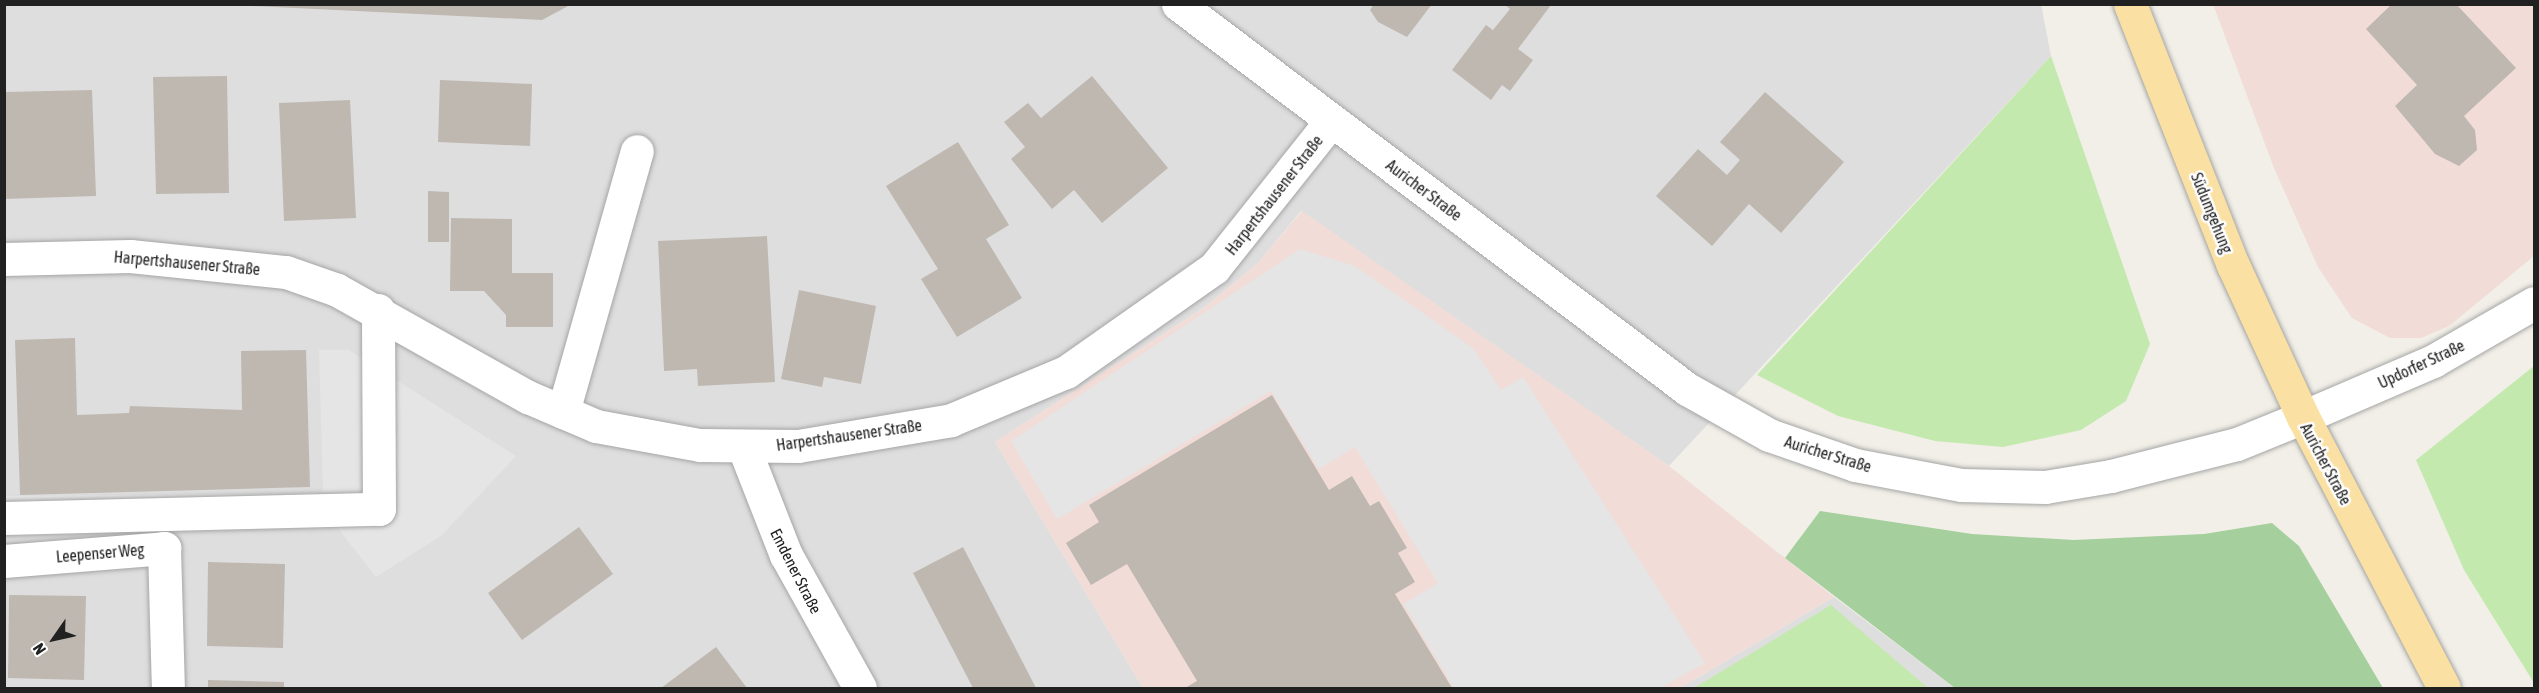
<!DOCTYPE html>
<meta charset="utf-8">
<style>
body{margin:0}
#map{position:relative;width:2539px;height:693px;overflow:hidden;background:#f1efe7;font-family:"Asap Condensed",sans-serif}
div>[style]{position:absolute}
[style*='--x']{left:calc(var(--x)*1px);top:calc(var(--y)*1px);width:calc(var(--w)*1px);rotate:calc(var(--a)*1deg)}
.residential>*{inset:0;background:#dfdede}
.commercial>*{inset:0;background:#f1dcd7}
.grass>*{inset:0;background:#c4e9af}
.forest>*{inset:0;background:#a5cf9d}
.parking>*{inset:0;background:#e5e5e5}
.building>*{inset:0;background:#beb8b1}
.roads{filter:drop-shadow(0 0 2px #a5a5a5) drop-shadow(0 0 2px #a5a5a5)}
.minor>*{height:33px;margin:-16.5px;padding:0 16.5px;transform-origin:16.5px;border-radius:16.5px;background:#fff}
.major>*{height:33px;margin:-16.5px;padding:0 16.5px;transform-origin:16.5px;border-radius:16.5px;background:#fae0a3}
span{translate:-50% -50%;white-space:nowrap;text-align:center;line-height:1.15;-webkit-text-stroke:5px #fff;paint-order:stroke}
.street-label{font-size:16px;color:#212121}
.frame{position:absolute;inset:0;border:6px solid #212121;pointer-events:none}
.north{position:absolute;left:24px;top:609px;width:60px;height:60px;-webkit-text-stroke:4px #fff;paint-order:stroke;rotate:236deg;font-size:16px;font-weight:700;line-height:24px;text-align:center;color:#212121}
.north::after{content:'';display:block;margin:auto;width:21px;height:27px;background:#212121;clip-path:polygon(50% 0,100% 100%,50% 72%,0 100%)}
</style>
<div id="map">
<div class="residential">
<i style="clip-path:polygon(2041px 4px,2051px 56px,1669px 466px,1301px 211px,1258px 263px,1205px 307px,995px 442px,1143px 688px,5px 688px,4px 5px)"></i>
<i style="clip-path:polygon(1834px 597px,1955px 688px,1680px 688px)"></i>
</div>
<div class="commercial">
<i style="clip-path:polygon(2213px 4px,2534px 5px,2534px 256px,2449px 326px,2421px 338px,2390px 338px,2352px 318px,2318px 267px,2274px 168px)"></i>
<i style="clip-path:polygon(1302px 211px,1669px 466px,1834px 597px,1680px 688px,1143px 688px,995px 442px,1205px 307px,1258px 263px)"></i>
</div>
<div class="grass">
<i style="clip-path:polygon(2051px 56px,2150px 344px,2126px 401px,2081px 430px,2003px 447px,1935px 441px,1838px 416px,1757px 375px)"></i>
<i style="clip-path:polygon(2534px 366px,2534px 683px,2464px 570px,2416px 460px)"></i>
<i style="clip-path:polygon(1831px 605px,1928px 688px,1694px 688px)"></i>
</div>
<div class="forest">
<i style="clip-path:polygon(1820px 511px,1972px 534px,2074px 540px,2204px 534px,2272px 523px,2299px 546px,2383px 688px,1955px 688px,1785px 558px)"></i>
</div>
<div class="parking">
<i style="clip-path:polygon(1300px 249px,1355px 266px,1473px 348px,1501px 390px,1523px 377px,1705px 663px,1661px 688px,1454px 688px,1404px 604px,1438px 583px,1355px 447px,1319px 469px,1271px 391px,1057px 519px,1011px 441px)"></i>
<i style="clip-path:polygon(319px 350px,349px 350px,516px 456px,441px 536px,376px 577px,337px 527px,5px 536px,4px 496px,323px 493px)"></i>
</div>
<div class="building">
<i style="clip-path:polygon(211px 4px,572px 4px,542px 20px)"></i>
<i style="clip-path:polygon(1374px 4px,1432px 4px,1407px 37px,1378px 22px,1370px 10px)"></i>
<i style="clip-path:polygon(2392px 4px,2456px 4px,2516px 68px,2464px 116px,2475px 130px,2477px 150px,2459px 166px,2435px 154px,2395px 106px,2417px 85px,2366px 29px)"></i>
<i style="clip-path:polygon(1505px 5px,1551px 5px,1518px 49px,1533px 60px,1510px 91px,1502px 85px,1491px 100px,1452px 70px,1486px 25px,1493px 30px,1510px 9px)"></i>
<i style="clip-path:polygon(227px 76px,229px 193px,156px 194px,153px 77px)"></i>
<i style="clip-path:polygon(1092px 76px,1168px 168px,1102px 223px,1074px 190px,1052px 209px,1011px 159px,1025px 147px,1004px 122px,1028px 103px,1041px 118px)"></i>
<i style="clip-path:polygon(440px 80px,532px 84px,530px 146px,438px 142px)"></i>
<i style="clip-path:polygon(92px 90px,96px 196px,4px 199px,4px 92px)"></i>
<i style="clip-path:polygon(1765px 92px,1844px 162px,1781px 233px,1749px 204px,1712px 246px,1656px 196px,1698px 149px,1727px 175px,1740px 160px,1720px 142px)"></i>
<i style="clip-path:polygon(350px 100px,356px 218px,284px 221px,279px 103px)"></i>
<i style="clip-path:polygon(958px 142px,1009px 225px,986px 239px,1022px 298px,957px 337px,921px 279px,938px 269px,886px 186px)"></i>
<i style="clip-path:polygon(428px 191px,449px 192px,449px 242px,428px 242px)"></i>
<i style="clip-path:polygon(451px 218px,512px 219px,512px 273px,553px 273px,553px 327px,506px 327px,506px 315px,484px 291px,450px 291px)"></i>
<i style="clip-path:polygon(767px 236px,775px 382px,698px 386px,697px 369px,664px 371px,658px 241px)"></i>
<i style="clip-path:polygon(799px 290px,876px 306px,861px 384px,824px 377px,822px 387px,781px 379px)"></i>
<i style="clip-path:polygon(75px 338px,77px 415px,129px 413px,130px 406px,242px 410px,241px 351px,306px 350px,310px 487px,20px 495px,15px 340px)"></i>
<i style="clip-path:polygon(1272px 395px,1329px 490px,1352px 476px,1370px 506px,1379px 501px,1407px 548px,1398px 553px,1415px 582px,1395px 594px,1452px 688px,1185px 688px,1197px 681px,1127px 564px,1091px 585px,1066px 543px,1099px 522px,1089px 505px)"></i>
<i style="clip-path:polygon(579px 527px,613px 574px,522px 640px,488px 593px)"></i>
<i style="clip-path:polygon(963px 547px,1036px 688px,973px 688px,913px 573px)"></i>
<i style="clip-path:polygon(208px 562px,285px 564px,283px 648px,207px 646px)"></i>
<i style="clip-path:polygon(9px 595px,86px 596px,84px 680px,8px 678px)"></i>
<i style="clip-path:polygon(716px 647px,747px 688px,661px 688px)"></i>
<i style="clip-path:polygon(208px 680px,284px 682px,284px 688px,208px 688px)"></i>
</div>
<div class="roads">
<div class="minor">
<i style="--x:1178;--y:4;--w:638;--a:37.1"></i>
<i style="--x:1687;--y:389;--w:94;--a:29.3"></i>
<i style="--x:1769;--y:435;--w:91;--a:19.2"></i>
<i style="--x:1855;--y:465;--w:108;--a:10.7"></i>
<i style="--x:1961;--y:485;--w:84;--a:1.4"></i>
<i style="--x:2045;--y:487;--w:67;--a:-9.5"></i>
<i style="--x:2111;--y:476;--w:130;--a:-14.3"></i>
<i style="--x:2237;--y:444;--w:71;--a:-22.2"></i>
<i style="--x:2303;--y:417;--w:142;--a:-23.3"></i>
<i style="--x:2433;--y:361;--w:116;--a:-29.9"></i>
<i style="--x:4;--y:259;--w:126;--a:-1.4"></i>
<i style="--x:130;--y:256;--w:157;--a:5.9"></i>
<i style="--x:286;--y:272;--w:54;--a:19.4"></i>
<i style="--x:337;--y:290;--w:219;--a:29.3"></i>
<i style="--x:528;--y:397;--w:74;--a:23.1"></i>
<i style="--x:596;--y:426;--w:106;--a:10.4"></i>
<i style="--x:700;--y:445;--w:98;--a:0.6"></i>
<i style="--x:798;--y:446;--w:155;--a:-9.6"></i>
<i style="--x:951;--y:420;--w:125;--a:-22.7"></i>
<i style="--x:1066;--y:372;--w:181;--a:-35.1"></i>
<i style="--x:1214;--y:268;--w:188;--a:-51.5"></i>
<i style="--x:563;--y:412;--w:271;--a:-74.2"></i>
<i style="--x:744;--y:448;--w:115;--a:68.6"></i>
<i style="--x:786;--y:555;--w:152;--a:60.9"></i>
<i style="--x:4;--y:518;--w:375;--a:-1.4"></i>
<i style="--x:379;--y:509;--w:199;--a:-90.3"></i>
<i style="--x:4;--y:561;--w:161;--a:-4.6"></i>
<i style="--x:164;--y:548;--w:140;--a:88.4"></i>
</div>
<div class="major">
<i style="--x:2130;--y:4;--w:281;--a:68.5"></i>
<i style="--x:2233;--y:265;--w:167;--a:65.3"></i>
<i style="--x:2303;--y:417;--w:305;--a:62.5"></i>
</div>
</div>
<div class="street-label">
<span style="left:1424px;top:190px;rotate:37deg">Auricher Straße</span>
<span style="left:1274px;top:195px;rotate:-52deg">Harpertshausener Straße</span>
<span style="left:2212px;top:213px;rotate:68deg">Südumgehung</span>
<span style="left:187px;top:263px;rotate:5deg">Harpertshausener Straße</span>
<span style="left:2421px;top:364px;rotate:-25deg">Updorfer Straße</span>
<span style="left:849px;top:435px;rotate:-8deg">Harpertshausener Straße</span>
<span style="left:1828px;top:454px;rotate:17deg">Auricher Straße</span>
<span style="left:2326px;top:464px;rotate:62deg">Auricher Straße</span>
<span style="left:100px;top:553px;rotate:-5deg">Leepenser Weg</span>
<span style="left:796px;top:571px;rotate:63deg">Emdener Straße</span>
</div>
<div class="frame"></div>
<div class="north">N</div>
</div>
